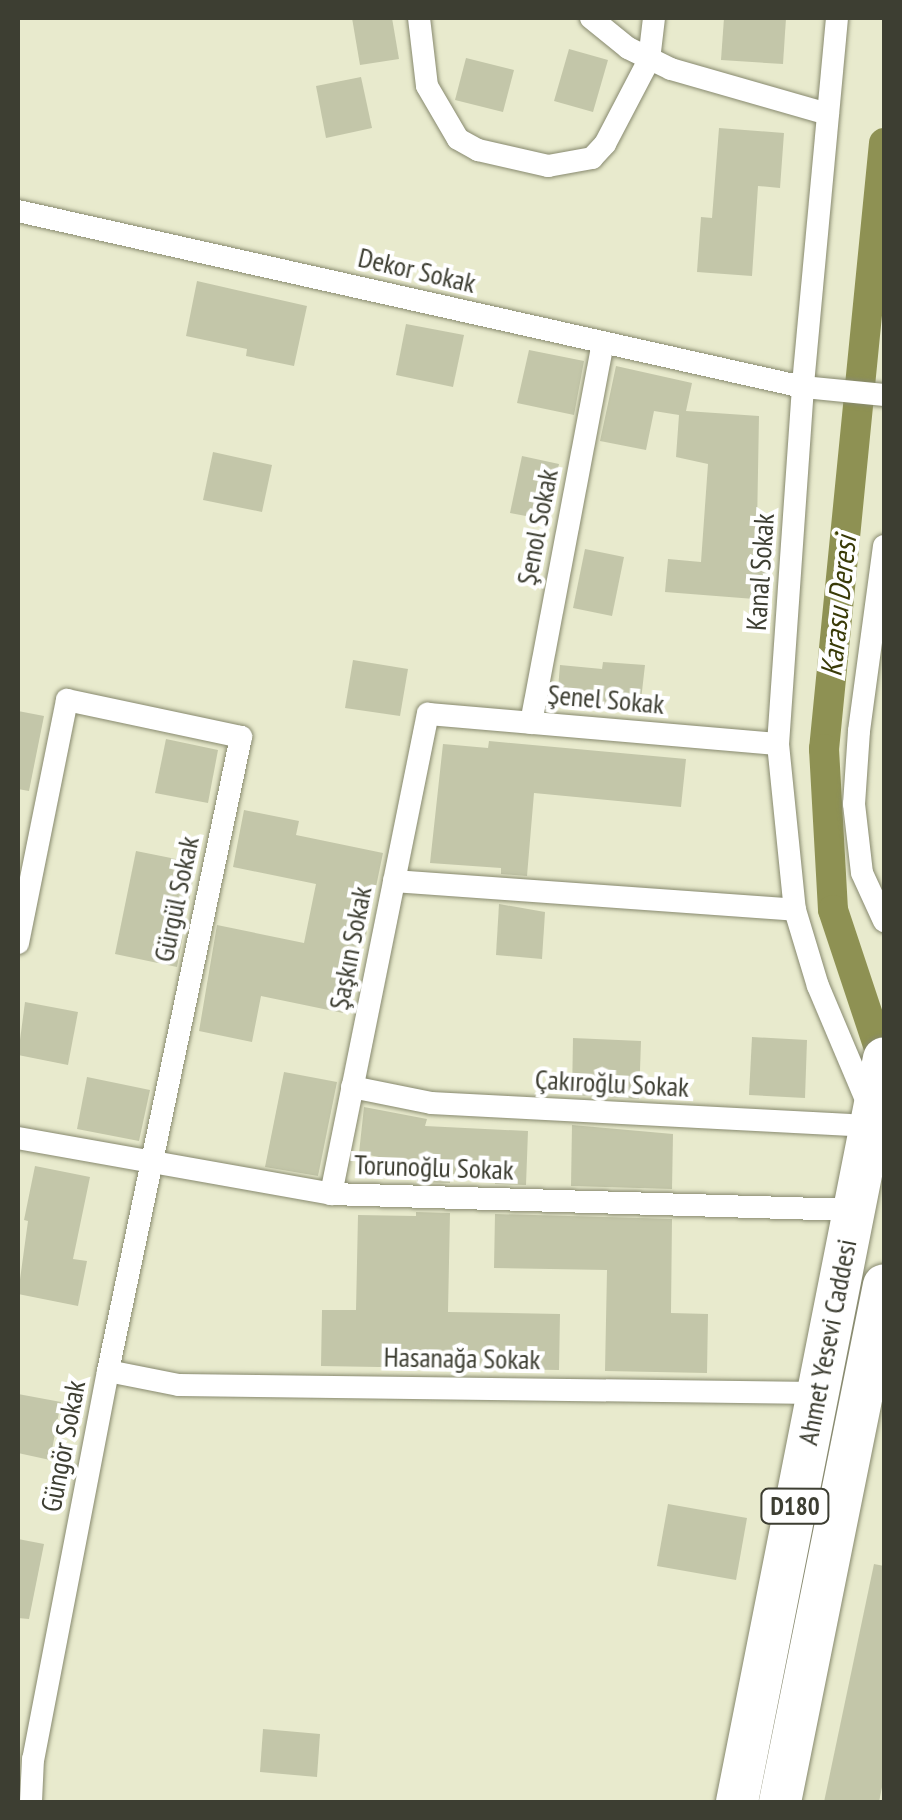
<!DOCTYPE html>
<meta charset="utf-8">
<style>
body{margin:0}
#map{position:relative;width:902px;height:1820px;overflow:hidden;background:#e8eacd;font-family:"PT Sans Narrow",sans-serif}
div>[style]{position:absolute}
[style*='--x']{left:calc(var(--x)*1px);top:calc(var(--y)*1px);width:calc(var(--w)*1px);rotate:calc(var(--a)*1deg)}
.canal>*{height:30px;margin:-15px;padding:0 15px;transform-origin:15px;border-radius:15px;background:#8e9153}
.building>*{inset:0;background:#c3c6a9}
.roads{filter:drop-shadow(0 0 2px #87896e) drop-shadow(0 0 2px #87896e)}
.street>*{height:22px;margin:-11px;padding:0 11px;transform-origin:11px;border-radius:11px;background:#fff}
.highway>*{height:42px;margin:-21px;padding:0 21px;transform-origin:21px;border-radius:21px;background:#fff}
span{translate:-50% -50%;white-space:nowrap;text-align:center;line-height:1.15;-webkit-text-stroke:8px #fff;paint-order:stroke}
.shield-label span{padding:2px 8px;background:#fff;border:2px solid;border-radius:8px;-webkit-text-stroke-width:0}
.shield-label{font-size:25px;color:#3d3e32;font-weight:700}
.street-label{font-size:28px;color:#3d3e32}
.water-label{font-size:30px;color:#393a07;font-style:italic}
.frame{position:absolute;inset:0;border:20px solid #3d3e32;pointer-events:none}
</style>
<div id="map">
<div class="canal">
<i style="--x:884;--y:143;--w:609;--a:95.65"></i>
<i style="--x:824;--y:749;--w:161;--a:86.8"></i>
<i style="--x:833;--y:910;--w:161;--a:71.6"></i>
</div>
<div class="building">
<i style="clip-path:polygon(352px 18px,392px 18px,399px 59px,360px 65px)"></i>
<i style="clip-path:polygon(724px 18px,786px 18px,783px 64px,721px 60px)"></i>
<i style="clip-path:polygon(569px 49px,608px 60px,593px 112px,554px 101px)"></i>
<i style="clip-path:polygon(466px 58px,514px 70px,503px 112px,455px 100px)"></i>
<i style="clip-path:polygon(361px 77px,372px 128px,326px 138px,316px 86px)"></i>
<i style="clip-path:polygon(719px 128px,784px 133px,780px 188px,758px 186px,752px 276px,697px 272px,701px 217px,712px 218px)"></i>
<i style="clip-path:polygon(197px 281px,307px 306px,294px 366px,246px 356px,247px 349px,186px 336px)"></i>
<i style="clip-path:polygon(406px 324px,464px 335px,453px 387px,396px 375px)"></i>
<i style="clip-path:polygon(529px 350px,584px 361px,574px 415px,517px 403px)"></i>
<i style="clip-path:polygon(616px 366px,692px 383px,686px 411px,759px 416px,757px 527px,772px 529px,767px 600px,665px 592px,668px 559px,701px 562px,708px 464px,676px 457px,679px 415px,654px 411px,646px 450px,600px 441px)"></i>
<i style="clip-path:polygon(213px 452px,272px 465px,262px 512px,203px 500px)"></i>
<i style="clip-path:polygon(522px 456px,559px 464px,547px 520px,510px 513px)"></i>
<i style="clip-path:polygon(585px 549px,624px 557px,612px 616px,573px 608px)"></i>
<i style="clip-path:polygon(353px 660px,408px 669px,400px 716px,345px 708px)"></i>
<i style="clip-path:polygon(603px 662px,645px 665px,640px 709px,557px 701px,560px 665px,602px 669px)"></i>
<i style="clip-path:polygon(18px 711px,44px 716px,29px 791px,18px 789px)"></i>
<i style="clip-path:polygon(166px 739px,218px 750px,208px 803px,155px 793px)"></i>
<i style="clip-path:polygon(489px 741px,686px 759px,681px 807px,534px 793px,527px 876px,501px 874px,501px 868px,430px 863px,443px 744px,488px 748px)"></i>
<i style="clip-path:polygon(244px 810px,299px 821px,296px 835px,383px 853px,364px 945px,357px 944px,343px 1013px,261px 996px,252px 1042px,199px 1031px,217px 925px,304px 943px,316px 884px,233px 867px)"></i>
<i style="clip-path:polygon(136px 851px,196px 863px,177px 967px,115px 954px)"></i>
<i style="clip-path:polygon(499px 904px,545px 912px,542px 959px,496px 955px)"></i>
<i style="clip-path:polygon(25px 1002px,78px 1012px,68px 1065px,18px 1055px)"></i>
<i style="clip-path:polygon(752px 1037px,807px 1040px,805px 1098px,749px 1095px)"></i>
<i style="clip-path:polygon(573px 1038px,641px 1041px,639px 1099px,572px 1095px)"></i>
<i style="clip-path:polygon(284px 1072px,337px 1082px,318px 1176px,265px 1167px)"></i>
<i style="clip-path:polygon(87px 1077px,150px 1090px,139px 1141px,77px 1129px)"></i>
<i style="clip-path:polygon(364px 1107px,427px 1119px,425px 1126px,528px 1131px,526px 1185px,495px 1184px,495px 1176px,450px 1174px,450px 1183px,417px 1182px,418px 1165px,359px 1153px)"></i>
<i style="clip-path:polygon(572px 1125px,673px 1134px,672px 1189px,571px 1186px)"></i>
<i style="clip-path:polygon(35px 1166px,90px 1177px,73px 1259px,87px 1261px,78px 1306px,18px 1294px,28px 1221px,24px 1220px)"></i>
<i style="clip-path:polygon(416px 1212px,450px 1213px,448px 1312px,560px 1314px,559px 1370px,321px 1366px,322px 1310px,356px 1310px,358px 1215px,416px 1216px)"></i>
<i style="clip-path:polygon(495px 1214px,672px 1219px,671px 1313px,708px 1314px,707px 1373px,605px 1371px,607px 1270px,494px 1268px)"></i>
<i style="clip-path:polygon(18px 1394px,61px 1402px,50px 1460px,18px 1453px)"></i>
<i style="clip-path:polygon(668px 1504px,747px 1518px,736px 1580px,657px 1566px)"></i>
<i style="clip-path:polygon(18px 1539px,44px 1544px,29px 1619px,18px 1618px)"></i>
<i style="clip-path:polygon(874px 1564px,884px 1566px,884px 1777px,879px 1802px,824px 1802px)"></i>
<i style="clip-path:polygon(263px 1729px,320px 1734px,317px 1777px,260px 1772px)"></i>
</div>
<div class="roads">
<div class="street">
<i style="--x:419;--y:18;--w:68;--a:83.3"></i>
<i style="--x:427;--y:86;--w:61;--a:59.7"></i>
<i style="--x:458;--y:139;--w:23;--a:29"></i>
<i style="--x:478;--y:150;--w:72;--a:12.9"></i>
<i style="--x:548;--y:166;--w:45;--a:-10.3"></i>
<i style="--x:592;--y:158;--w:19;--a:-47"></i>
<i style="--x:605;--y:144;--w:95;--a:-62.4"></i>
<i style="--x:649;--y:60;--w:42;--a:-83.2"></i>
<i style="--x:591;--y:18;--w:48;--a:39"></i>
<i style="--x:628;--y:48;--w:48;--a:26"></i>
<i style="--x:671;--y:69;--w:163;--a:16"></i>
<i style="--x:837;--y:18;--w:371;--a:95.3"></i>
<i style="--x:803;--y:387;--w:358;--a:94"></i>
<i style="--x:778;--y:744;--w:167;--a:84.2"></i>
<i style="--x:795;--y:910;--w:79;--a:73.2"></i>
<i style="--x:818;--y:986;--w:134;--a:67.1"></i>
<i style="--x:18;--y:211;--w:804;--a:12.64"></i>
<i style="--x:803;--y:387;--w:81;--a:5.6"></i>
<i style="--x:884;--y:546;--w:187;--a:97.7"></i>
<i style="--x:859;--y:731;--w:73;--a:93.9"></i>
<i style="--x:854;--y:804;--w:69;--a:83.4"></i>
<i style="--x:862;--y:873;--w:53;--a:65.4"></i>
<i style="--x:531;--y:723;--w:387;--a:-79.3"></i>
<i style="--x:394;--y:881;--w:402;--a:4.1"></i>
<i style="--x:18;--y:943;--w:248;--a:-78.6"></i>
<i style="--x:67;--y:700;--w:178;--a:12"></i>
<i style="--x:241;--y:737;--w:648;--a:101.85"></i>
<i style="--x:108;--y:1371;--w:395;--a:100.9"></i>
<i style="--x:33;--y:1759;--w:43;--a:92.7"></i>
<i style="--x:352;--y:1087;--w:81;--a:11.4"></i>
<i style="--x:431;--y:1103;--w:441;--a:3"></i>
<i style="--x:18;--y:1138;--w:318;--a:10.1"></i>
<i style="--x:331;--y:1194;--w:522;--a:1.76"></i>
<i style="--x:331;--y:1194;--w:490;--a:-78.6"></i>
<i style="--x:428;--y:714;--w:351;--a:4.9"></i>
<i style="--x:108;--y:1371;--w:72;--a:11.2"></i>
<i style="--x:179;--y:1385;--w:638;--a:0.72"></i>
</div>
<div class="highway">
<i style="--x:737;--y:1802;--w:758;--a:-78.82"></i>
<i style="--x:780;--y:1802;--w:527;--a:-78.63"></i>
</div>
</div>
<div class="shield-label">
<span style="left:795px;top:1506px">D180</span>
</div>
<div class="street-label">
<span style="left:417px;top:270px;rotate:13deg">Dekor Sokak</span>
<span style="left:537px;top:527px;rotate:-79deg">Şenol Sokak</span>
<span style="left:760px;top:572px;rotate:-86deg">Kanal Sokak</span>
<span style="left:606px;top:699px;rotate:5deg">Şenel Sokak</span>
<span style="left:176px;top:899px;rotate:-78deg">Gürgül Sokak</span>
<span style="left:350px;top:948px;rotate:-79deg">Şaşkın Sokak</span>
<span style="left:612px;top:1083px;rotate:3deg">Çakıroğlu Sokak</span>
<span style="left:434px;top:1167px;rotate:2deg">Torunoğlu Sokak</span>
<span style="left:827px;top:1342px;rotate:-79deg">Ahmet Yesevi Caddesi</span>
<span style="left:462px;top:1358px;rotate:1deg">Hasanağa Sokak</span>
<span style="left:63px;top:1446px;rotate:-79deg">Güngör Sokak</span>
</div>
<div class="water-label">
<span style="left:838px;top:606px;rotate:-84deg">Karasu Deresi</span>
</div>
<div class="frame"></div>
</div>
